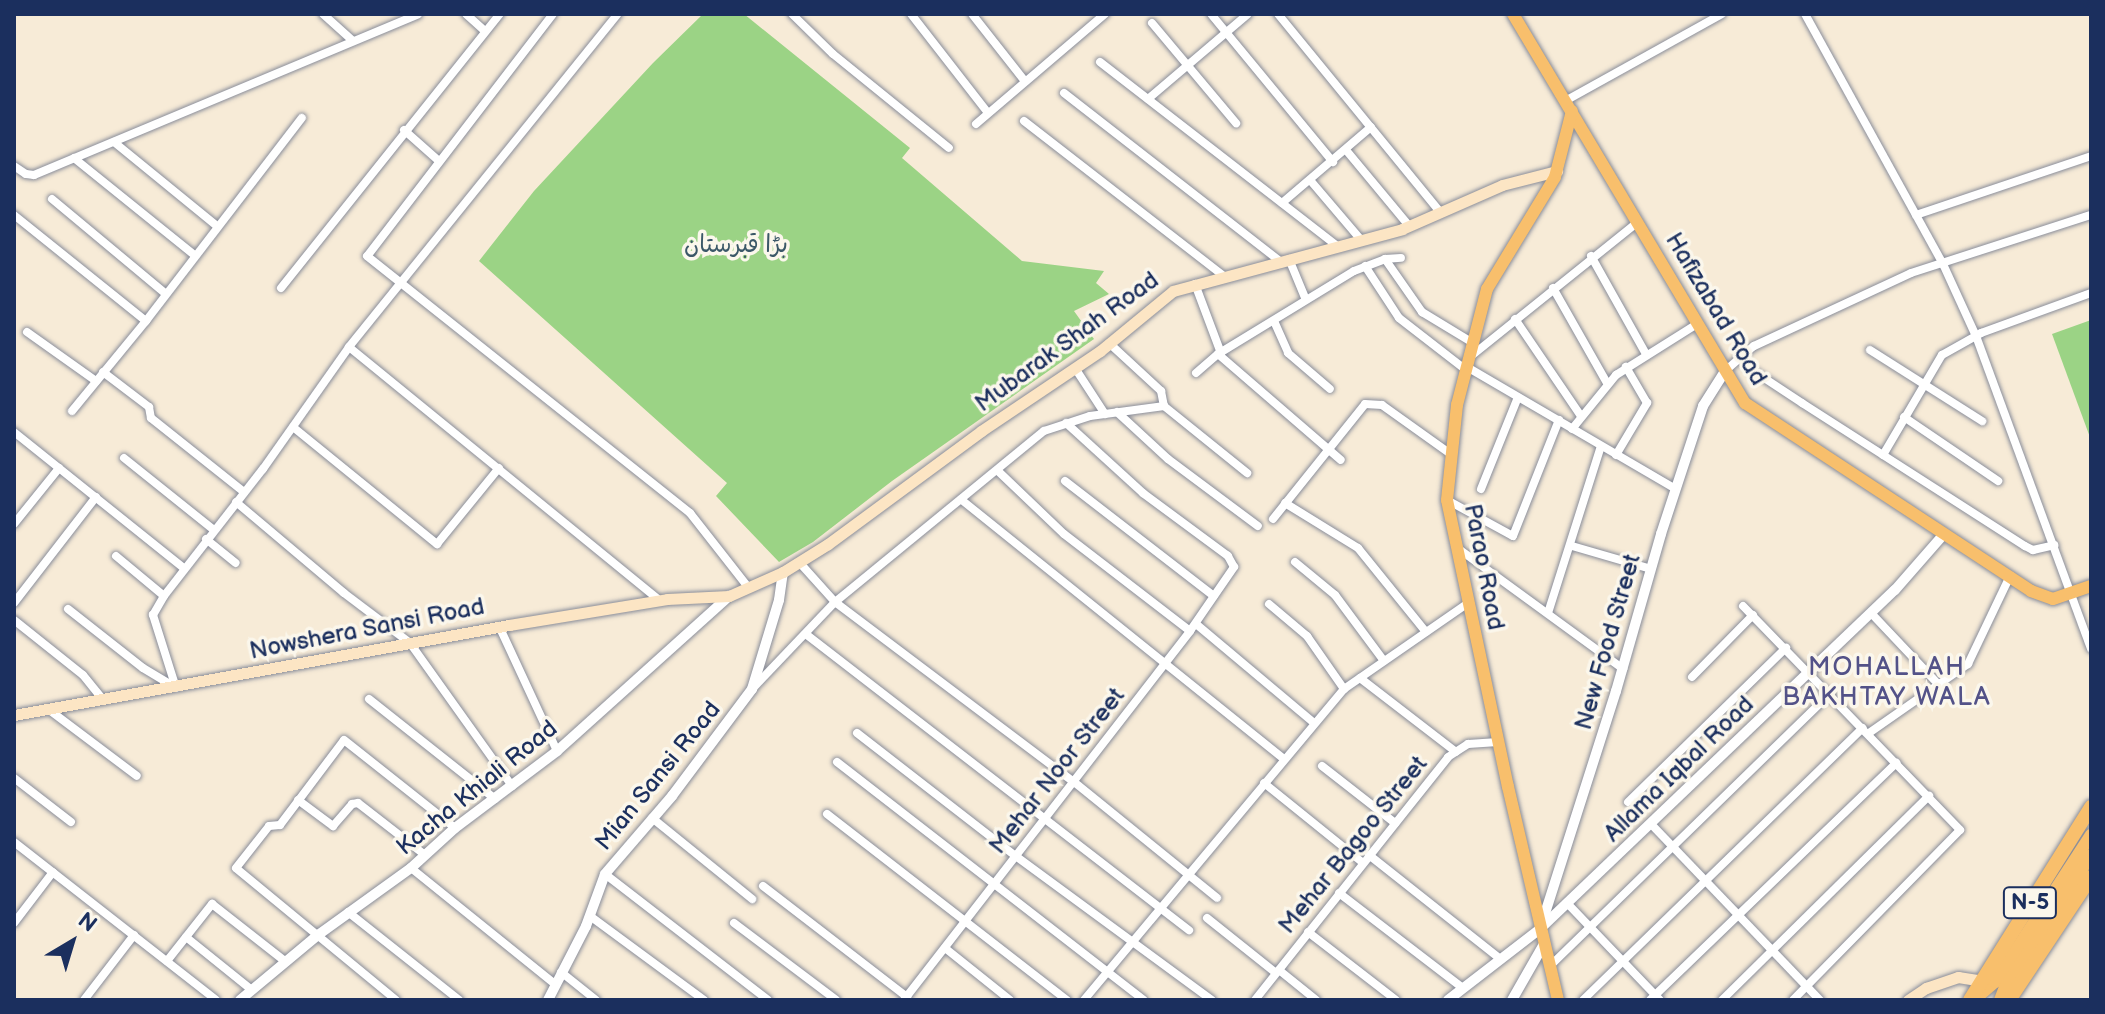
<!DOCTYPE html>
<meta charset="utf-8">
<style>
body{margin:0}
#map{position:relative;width:2105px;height:1014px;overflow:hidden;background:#f7ebd7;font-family:"Balsamiq Sans","Playpen Sans Arabic",sans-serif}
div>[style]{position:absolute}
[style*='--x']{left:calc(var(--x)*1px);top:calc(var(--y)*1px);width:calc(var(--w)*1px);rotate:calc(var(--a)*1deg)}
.green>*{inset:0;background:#9bd385}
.roads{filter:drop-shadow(0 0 2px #898d9a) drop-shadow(0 0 2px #898d9a)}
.minor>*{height:8px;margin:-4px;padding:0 4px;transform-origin:4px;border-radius:4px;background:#fff}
.tertiary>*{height:10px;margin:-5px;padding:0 5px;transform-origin:5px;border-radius:5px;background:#fff}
.secondary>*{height:11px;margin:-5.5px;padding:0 5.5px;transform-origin:5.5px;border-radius:5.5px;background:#fce5c4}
.primary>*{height:12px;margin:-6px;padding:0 6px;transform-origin:6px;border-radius:6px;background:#f8bf6c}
.trunk>*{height:14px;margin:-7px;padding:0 7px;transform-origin:7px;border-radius:7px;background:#f8bf6c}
span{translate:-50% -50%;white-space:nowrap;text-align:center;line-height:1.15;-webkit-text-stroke:7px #fbf7ec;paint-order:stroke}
.shield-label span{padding:2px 6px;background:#fbf7ec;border:2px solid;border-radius:6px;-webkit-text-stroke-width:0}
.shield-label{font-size:22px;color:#1b2f5e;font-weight:700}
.park-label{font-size:24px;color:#3b5868}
.street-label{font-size:24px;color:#1b2f5e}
.neighbourhood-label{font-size:26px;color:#535288;letter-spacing:2px}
.frame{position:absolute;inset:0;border:16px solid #1b2f5e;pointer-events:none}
.north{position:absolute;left:32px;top:902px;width:80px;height:80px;-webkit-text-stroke:6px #fbf7ec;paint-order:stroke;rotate:38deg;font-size:22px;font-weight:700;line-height:32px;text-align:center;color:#1b2f5e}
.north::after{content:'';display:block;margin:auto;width:28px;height:36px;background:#1b2f5e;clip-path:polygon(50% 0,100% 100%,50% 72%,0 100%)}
</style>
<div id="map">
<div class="green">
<i style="clip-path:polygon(703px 14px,744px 14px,910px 148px,902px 158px,1022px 261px,1104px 271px,1096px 283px,1109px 294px,1074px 311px,1094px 339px,892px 481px,813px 542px,779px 562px,716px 496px,727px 483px,479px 261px,534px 191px,653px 63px)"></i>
<i style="clip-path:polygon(2091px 320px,2091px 440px,2052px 334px)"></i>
</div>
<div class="roads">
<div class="minor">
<i style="--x:323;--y:14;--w:40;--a:42"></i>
<i style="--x:466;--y:14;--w:25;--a:42"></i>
<i style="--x:553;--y:14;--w:305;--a:127.5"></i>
<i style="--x:367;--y:256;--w:413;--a:38.5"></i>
<i style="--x:690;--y:513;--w:94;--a:51.9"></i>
<i style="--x:792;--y:14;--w:57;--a:44.3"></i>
<i style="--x:833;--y:54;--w:149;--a:39"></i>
<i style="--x:911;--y:14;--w:125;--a:52.1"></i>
<i style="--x:972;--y:14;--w:84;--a:51.8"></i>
<i style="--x:1211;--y:14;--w:192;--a:50.5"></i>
<i style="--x:1278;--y:14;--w:257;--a:50.7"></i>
<i style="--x:1805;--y:14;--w:286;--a:61.1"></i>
<i style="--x:1943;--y:264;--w:79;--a:65.4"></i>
<i style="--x:1976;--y:336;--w:333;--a:69.8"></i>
<i style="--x:1152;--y:23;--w:131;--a:50"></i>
<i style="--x:1100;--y:62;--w:300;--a:37.8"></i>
<i style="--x:1064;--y:93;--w:274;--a:37.9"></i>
<i style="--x:1148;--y:99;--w:131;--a:-40.4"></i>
<i style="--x:1565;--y:101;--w:179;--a:-29"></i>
<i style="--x:1024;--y:121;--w:253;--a:37.8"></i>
<i style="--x:976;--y:124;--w:170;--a:-40.5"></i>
<i style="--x:404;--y:130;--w:47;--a:41.5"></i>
<i style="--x:114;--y:142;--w:133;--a:39.2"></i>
<i style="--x:1346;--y:150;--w:99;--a:50.3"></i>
<i style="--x:74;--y:158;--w:154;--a:38.9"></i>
<i style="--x:14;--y:166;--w:14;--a:34"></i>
<i style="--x:26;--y:174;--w:8;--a:7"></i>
<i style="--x:34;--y:175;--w:416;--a:-22.7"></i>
<i style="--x:1310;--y:180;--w:79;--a:49.6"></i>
<i style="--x:52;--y:199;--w:147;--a:39.8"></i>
<i style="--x:1282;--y:203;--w:117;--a:-40.5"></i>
<i style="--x:14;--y:215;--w:169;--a:38.8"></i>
<i style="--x:1916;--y:215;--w:185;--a:-18.6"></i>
<i style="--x:1591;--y:256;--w:112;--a:60.7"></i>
<i style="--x:1289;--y:259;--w:44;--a:67.5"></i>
<i style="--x:1385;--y:259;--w:65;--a:55.1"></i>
<i style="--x:1422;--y:312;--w:60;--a:31.3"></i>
<i style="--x:1365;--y:266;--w:62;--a:56.8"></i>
<i style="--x:1399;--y:318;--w:85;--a:37.8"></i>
<i style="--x:1195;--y:284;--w:74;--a:69.4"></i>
<i style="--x:281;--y:288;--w:351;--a:-51.4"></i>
<i style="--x:1553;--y:288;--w:109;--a:60.4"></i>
<i style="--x:1515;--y:319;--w:117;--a:55.8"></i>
<i style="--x:1274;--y:321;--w:35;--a:66"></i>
<i style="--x:1288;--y:353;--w:55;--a:40.6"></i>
<i style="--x:27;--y:332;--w:85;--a:35.4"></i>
<i style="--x:1109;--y:343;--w:71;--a:42.7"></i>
<i style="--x:1161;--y:391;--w:15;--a:79"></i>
<i style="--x:349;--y:347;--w:400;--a:39.2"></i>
<i style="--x:1870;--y:350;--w:133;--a:32.4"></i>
<i style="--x:1218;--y:354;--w:162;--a:40.8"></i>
<i style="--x:1741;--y:355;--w:15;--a:58"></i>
<i style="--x:1749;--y:368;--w:64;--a:33.4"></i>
<i style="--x:1802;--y:403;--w:265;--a:32.7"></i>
<i style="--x:2025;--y:546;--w:9;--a:27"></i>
<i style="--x:2033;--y:550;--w:22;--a:-13"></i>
<i style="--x:1470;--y:357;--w:216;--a:-38.8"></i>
<i style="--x:1467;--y:367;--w:242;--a:30.3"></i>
<i style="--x:1075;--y:368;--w:55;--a:56.9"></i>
<i style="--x:1725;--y:371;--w:38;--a:-41"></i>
<i style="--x:1754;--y:346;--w:173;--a:-24.9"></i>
<i style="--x:1911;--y:273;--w:189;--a:-17.9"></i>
<i style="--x:103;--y:372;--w:58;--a:37.3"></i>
<i style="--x:149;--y:407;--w:11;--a:80"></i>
<i style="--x:151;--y:418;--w:119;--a:38.5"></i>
<i style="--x:1196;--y:373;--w:29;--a:-41"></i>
<i style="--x:1218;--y:354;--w:159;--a:-31.4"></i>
<i style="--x:1354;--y:271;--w:33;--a:-21"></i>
<i style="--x:1385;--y:259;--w:16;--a:-4"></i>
<i style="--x:72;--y:411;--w:117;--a:-50.6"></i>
<i style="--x:146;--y:321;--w:256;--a:-52.5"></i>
<i style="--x:1117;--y:412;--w:69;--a:42.7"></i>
<i style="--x:1168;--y:459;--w:112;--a:36.7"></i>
<i style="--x:1904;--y:417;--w:114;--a:34.2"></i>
<i style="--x:293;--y:427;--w:186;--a:39.1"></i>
<i style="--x:437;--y:544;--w:98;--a:-50.8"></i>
<i style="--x:1572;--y:429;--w:70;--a:-50.8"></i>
<i style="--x:1616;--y:375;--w:96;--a:-32.2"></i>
<i style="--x:14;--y:432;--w:218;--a:38.7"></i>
<i style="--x:1616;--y:455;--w:61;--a:-59.2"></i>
<i style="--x:1647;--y:403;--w:42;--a:-120.3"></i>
<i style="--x:1883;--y:455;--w:116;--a:-59.5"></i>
<i style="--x:1942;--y:355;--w:45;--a:-29.4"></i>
<i style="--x:1981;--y:333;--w:117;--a:-20"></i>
<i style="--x:124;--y:458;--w:115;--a:38.7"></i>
<i style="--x:998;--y:471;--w:91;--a:43.7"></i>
<i style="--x:1064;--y:534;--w:159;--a:37.6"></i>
<i style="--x:1065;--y:481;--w:188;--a:37.7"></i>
<i style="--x:1481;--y:489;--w:99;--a:-68.1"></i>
<i style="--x:1447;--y:500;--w:75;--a:28.6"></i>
<i style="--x:1513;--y:536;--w:125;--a:-68.4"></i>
<i style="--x:963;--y:501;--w:412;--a:38.8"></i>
<i style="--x:236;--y:502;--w:141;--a:40.1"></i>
<i style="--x:344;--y:593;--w:83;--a:37.1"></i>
<i style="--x:410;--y:643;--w:176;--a:54.5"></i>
<i style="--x:1285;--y:503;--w:86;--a:31.7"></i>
<i style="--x:1358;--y:548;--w:108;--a:51"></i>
<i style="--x:1273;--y:519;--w:147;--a:-51.3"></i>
<i style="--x:1365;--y:404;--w:17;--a:3"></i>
<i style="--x:1382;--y:405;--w:86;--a:35.5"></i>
<i style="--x:14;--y:524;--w:72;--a:-51.2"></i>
<i style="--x:206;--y:539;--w:38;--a:39"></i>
<i style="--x:1572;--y:546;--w:82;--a:16.2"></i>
<i style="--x:1456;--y:547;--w:207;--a:36.1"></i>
<i style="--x:116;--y:556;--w:62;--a:39.8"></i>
<i style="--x:799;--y:562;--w:54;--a:48"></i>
<i style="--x:835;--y:602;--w:299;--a:37"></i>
<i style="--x:1074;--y:782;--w:184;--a:39"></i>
<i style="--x:1295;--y:562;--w:52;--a:39.5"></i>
<i style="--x:1335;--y:595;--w:82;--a:53.4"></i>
<i style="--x:14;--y:603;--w:134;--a:-52.3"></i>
<i style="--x:1269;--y:604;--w:50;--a:40.1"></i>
<i style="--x:1307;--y:636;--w:65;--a:55.1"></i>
<i style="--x:1743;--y:606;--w:312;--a:45.9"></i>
<i style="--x:1960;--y:830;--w:238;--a:134.5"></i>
<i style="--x:68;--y:609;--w:95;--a:38.2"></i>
<i style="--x:143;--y:668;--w:35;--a:31"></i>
<i style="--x:1548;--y:613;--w:175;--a:-72.4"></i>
<i style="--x:1871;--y:613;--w:99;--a:46.6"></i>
<i style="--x:14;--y:620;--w:88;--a:38.6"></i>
<i style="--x:83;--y:675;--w:32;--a:51"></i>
<i style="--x:1196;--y:624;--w:154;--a:40"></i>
<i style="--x:499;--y:626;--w:138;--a:65.1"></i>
<i style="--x:807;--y:635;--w:483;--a:37.7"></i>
<i style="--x:1692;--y:677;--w:87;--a:-45.5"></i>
<i style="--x:1360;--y:678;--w:121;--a:37.6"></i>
<i style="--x:176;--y:688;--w:77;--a:-107.5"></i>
<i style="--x:153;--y:615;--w:22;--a:-60"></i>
<i style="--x:164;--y:596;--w:161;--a:-52.1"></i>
<i style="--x:263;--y:469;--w:149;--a:-54.8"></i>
<i style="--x:349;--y:347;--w:428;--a:-51.1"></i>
<i style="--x:753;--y:688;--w:119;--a:-46.4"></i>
<i style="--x:835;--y:602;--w:270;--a:-39.3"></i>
<i style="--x:1044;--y:431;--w:48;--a:-18.1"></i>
<i style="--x:1090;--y:416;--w:75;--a:-7.7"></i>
<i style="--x:1164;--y:406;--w:107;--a:38.9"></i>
<i style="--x:369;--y:699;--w:161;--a:38.4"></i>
<i style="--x:48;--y:709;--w:111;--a:37"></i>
<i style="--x:857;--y:733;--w:202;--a:37.8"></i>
<i style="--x:1017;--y:857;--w:242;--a:36.3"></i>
<i style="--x:1869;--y:733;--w:121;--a:-34.9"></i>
<i style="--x:1968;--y:664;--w:98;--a:-64.5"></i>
<i style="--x:837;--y:762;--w:388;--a:37.8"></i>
<i style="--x:1322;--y:766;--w:93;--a:38"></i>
<i style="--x:14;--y:778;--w:72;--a:37.7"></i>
<i style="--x:1264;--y:783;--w:127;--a:38.9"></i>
<i style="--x:298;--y:800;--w:44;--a:36.6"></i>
<i style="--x:333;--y:826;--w:29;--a:-49"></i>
<i style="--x:352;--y:804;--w:6;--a:-9"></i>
<i style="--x:358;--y:803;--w:85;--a:37.8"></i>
<i style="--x:1628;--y:802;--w:221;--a:-44.3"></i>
<i style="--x:827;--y:814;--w:304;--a:37.8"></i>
<i style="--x:652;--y:818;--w:129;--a:39"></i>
<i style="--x:1651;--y:824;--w:244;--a:46.2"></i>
<i style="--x:14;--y:842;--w:256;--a:38"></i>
<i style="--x:1369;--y:855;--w:167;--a:38.4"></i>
<i style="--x:411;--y:868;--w:185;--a:38.9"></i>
<i style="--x:605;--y:874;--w:206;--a:37.7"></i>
<i style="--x:763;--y:886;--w:182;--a:37.6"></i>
<i style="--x:1339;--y:893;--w:156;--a:37.5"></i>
<i style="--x:1567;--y:903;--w:134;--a:46.2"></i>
<i style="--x:348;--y:912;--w:142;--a:38.4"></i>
<i style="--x:590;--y:916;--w:142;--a:36.4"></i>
<i style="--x:1207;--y:918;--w:88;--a:38.6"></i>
<i style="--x:14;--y:923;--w:64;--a:-52.6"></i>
<i style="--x:734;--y:923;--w:128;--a:37"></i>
<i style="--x:1308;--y:932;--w:111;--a:37.7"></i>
<i style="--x:186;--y:937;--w:85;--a:38.8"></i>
<i style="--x:945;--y:948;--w:83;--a:38.7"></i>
<i style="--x:167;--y:961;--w:73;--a:-51.7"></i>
<i style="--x:212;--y:904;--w:94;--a:38.1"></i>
<i style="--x:1550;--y:966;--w:392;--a:-44.2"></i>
<i style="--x:1279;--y:970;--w:48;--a:39"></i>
<i style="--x:561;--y:972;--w:45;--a:38.7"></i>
<i style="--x:84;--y:1000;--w:82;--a:-52.4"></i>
<i style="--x:396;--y:1000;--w:207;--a:-140.5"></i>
<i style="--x:236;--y:868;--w:53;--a:-51.8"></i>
<i style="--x:269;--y:826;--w:11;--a:-5"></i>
<i style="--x:280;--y:825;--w:106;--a:-53"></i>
<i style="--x:344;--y:740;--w:142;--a:38.4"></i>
<i style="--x:904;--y:1000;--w:467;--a:-52.2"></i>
<i style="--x:1190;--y:631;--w:78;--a:-55.5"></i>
<i style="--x:1234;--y:567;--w:13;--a:-119"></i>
<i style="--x:1228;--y:556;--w:106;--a:-143.5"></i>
<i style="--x:1143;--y:493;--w:104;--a:-137.7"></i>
<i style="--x:1084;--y:1000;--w:405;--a:-50.1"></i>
<i style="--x:1344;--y:689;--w:151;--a:-34.7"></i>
<i style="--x:1255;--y:1000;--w:310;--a:-51.5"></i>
<i style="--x:1448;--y:757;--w:24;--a:-33"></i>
<i style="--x:1468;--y:744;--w:30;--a:-4"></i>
<i style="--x:1583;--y:1000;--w:390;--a:-44.2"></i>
<i style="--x:1650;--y:1000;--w:342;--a:-43.9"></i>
<i style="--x:1722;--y:1000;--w:291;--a:-44.6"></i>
</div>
<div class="tertiary">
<i style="--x:1541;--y:926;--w:247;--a:-72.3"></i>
<i style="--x:1616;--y:691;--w:163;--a:-74"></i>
<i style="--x:1661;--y:534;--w:135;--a:-71.8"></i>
<i style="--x:1703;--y:406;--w:41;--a:-57.8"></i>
<i style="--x:240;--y:1000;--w:102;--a:-39.8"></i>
<i style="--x:318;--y:935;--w:115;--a:-35.8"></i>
<i style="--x:411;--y:868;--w:59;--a:-42.3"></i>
<i style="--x:455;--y:828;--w:128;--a:-37"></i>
<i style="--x:557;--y:751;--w:232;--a:-42"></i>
<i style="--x:548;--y:1000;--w:83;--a:-62.8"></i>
<i style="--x:586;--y:926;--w:55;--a:-69.9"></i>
<i style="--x:605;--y:874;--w:103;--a:-49.3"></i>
<i style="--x:672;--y:796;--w:134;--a:-53.2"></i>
<i style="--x:752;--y:689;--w:93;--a:-73.1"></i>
<i style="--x:779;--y:600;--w:28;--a:-82"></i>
<i style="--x:1448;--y:1000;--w:118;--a:-37.7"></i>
<i style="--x:1541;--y:928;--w:489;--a:-43.7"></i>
<i style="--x:1895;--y:590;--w:74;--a:-48.8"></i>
<i style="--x:1512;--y:1000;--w:64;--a:-60.3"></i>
</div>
<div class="secondary">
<i style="--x:14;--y:715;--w:503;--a:-10.3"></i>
<i style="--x:509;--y:625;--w:160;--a:-9.3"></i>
<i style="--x:667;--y:599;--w:62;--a:-2.8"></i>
<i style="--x:729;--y:596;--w:59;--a:-24"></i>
<i style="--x:783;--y:572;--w:53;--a:-31.9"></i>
<i style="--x:828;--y:544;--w:190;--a:-36.4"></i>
<i style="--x:981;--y:431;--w:143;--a:-33.9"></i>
<i style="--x:1100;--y:351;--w:94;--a:-39.4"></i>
<i style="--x:1173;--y:291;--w:237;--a:-15.1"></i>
<i style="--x:1402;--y:229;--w:109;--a:-23.7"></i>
<i style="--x:1502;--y:185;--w:57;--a:-14.3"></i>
<i style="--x:1908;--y:1000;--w:22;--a:-34"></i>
<i style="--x:1926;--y:988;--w:34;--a:-19"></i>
<i style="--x:1958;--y:977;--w:24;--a:9"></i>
</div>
<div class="primary">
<i style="--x:1513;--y:14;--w:453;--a:59.2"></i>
<i style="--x:1745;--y:403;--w:342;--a:33.3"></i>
<i style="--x:2031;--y:591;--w:23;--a:20"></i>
<i style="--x:2053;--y:599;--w:40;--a:-18.9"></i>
<i style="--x:1558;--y:1000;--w:219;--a:-103.2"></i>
<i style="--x:1508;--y:787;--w:293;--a:-102"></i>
<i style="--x:1447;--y:500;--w:96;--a:-84"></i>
<i style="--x:1457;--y:405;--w:120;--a:-75.5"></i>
<i style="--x:1487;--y:289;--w:131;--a:-58.7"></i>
<i style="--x:1555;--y:177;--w:68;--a:-75.6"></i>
<i style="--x:1974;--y:1000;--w:28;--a:-41"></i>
<i style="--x:1995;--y:982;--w:176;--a:-56.9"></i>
<i style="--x:2000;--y:1000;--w:14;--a:-69"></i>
<i style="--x:2005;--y:987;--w:158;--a:-56.9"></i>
</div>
<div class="trunk">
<i style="--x:1970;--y:1000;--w:228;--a:-57.9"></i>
<i style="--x:2009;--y:1000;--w:148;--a:-56.3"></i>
</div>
</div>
<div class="shield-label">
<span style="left:2030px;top:903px">N-5</span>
</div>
<div class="park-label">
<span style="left:736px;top:245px">بڑا قبرستان</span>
</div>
<div class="street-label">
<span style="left:1716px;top:309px;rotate:59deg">Hafizabad Road</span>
<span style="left:1067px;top:342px;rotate:-36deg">Mubarak Shah Road</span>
<span style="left:1484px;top:567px;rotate:79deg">Parao Road</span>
<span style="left:367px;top:629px;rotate:-11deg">Nowshera Sansi Road</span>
<span style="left:1608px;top:642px;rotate:-74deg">New Food Street</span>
<span style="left:1679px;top:769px;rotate:-44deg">Allama Iqbal Road</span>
<span style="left:1057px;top:771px;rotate:-52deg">Mehar Noor Street</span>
<span style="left:658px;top:776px;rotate:-51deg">Mian Sansi Road</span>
<span style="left:477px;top:788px;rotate:-39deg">Kacha Khiali Road</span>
<span style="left:1353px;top:845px;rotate:-51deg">Mehar Bagoo Street</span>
</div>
<div class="neighbourhood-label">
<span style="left:1887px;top:683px">MOHALLAH<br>BAKHTAY WALA</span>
</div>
<div class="frame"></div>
<div class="north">N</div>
</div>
